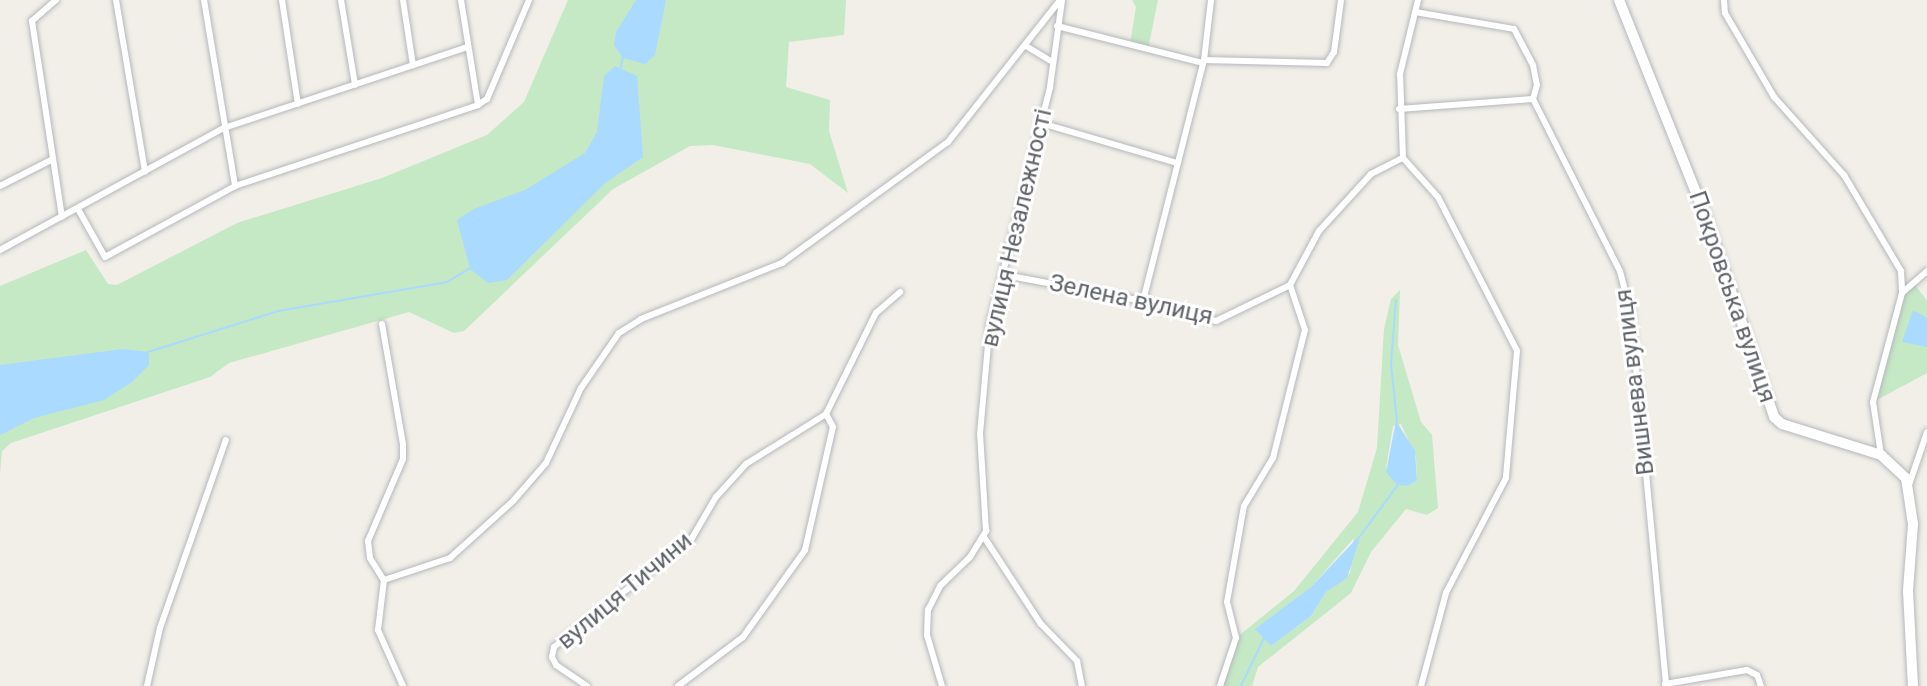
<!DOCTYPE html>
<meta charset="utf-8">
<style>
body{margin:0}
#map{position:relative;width:1927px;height:686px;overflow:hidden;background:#f1efe8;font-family:Roboto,sans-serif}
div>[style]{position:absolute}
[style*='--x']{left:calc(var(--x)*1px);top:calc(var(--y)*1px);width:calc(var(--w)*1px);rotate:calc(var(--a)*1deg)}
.green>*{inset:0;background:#c5e8c5}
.water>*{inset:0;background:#aadaff}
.stream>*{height:2px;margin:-1px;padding:0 1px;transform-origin:1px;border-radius:1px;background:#aadaff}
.roads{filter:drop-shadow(0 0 2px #b5b8bc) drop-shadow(0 0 2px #b5b8bc)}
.street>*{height:6px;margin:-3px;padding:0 3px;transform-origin:3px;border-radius:3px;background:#fff}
.secondary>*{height:10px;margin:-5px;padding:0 5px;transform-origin:5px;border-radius:5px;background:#fff}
span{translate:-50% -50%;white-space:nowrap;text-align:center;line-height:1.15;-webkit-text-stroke:6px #fff;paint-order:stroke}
.street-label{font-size:24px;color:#5f6368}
</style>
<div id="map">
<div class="green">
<i style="clip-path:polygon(568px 0,846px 0,844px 35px,789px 42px,786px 87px,830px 100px,829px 131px,848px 193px,810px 164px,713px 145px,690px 146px,613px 189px,464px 331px,454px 333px,409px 312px,229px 363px,210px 377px,11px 443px,2px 451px,0 474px,0 286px,86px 250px,108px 284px,117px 285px,237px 223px,382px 178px,487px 135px,524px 102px)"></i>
<i style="clip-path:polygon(1132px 0,1158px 0,1148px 49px,1130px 44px,1136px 7px)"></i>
<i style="clip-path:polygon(1913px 282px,1927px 301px,1927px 373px,1873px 402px,1895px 305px)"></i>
<i style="clip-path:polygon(evenodd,1400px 290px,1398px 345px,1421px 422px,1432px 435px,1438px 508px,1427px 515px,1406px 509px,1371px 552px,1351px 593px,1258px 667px,1252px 686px,1220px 686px,1236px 638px,1294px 591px,1358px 512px,1377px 448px,1384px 329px,1391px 299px,1400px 290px,1401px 424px,1416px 457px,1417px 481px,1407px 486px,1386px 468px,1393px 426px,1401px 424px,1400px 290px,1354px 538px,1350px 573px,1326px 592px,1311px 616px,1271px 646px,1256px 629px,1311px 587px,1354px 538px)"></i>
</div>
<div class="water">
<i style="clip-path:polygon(636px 0,666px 0,655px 55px,645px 64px,623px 58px,614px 45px,616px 32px)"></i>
<i style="clip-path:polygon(615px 66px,637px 76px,643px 157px,605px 183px,507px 280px,488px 283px,470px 269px,457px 220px,474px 209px,525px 190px,585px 153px,597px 132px,604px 76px)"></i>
<i style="clip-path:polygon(1913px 310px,1927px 318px,1927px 347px,1902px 342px)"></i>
<i style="clip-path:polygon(123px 349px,149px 352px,149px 365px,132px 382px,104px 400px,34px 418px,0 435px,0 365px)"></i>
<i style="clip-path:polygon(1396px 421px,1415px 451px,1417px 481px,1407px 486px,1397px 485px,1386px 472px)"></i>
<i style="clip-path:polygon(1361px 534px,1347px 578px,1326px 592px,1311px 616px,1271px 646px,1255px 629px,1311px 587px)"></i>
</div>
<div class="stream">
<i style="--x:621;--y:68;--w:12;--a:-81"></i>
<i style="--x:1396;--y:300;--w:64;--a:94.5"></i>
<i style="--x:1391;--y:364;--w:57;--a:84"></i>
<i style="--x:148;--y:352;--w:136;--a:-17.5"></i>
<i style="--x:278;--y:311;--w:171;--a:-9.7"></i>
<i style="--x:447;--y:282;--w:26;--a:-31"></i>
<i style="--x:1361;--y:535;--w:61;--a:-53.7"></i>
<i style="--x:1241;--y:686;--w:53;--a:-64.4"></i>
</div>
<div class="roads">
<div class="street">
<i style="--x:56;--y:0;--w:32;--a:139"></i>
<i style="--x:32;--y:21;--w:198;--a:81.3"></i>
<i style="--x:116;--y:0;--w:174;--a:80.4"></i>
<i style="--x:204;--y:0;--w:189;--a:80.5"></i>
<i style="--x:282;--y:0;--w:105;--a:81.3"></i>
<i style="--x:341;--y:0;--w:86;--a:80.6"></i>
<i style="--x:403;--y:0;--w:66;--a:81.3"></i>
<i style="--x:461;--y:0;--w:106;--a:80.8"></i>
<i style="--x:1724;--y:0;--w:13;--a:86"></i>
<i style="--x:1725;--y:13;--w:97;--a:59.7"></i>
<i style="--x:1774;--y:97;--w:105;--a:48.1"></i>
<i style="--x:1844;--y:175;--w:112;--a:59.3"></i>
<i style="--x:1901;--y:271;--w:22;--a:87"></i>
<i style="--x:1902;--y:293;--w:113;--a:104.9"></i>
<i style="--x:1873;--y:402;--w:54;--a:81.4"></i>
<i style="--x:1415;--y:12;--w:100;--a:9.7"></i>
<i style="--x:1514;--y:29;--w:41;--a:62.2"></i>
<i style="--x:1533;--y:65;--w:20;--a:79"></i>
<i style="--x:1537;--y:85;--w:15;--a:106"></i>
<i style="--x:1057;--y:26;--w:151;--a:14.2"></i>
<i style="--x:1026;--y:46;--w:31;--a:31"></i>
<i style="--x:1204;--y:60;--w:123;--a:1.4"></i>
<i style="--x:1327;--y:63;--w:13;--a:-58"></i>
<i style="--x:1334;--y:52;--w:52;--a:-82.3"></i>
<i style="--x:1399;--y:109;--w:134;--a:-4.3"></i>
<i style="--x:1533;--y:99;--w:193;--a:63.2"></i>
<i style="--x:1620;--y:271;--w:44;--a:75.7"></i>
<i style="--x:1631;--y:314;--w:374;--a:84.6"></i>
<i style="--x:1041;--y:123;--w:142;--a:16.4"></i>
<i style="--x:1403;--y:158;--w:52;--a:48.1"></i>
<i style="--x:1438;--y:197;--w:173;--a:62.8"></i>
<i style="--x:1517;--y:351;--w:127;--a:95"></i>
<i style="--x:1506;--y:478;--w:130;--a:117.6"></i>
<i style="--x:1446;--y:593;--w:96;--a:105"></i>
<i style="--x:0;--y:186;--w:59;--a:-27"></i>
<i style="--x:78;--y:209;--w:55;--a:60.6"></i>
<i style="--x:105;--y:257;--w:148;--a:-28.6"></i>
<i style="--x:235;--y:186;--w:256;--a:-18.4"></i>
<i style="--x:478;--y:105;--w:11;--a:-34"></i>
<i style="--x:487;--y:99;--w:108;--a:-67"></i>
<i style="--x:0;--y:250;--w:255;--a:-28.6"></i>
<i style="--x:224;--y:128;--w:257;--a:-18.4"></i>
<i style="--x:1005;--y:275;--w:140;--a:10.7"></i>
<i style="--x:1143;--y:301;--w:76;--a:15.3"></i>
<i style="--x:1216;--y:321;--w:82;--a:-25.9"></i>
<i style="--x:1290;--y:285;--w:61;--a:-61.8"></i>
<i style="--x:1319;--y:231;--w:77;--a:-47.6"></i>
<i style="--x:1371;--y:174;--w:36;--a:-27"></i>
<i style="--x:1403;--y:158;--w:84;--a:-92"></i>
<i style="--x:1400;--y:74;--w:76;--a:-76.3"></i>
<i style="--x:1903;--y:292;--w:32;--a:-41"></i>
<i style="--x:1143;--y:301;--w:249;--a:-75.8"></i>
<i style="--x:1204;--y:60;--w:60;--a:-83.3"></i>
<i style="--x:382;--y:324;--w:122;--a:80.1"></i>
<i style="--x:403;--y:444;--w:15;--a:90"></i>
<i style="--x:403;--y:459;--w:89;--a:113.1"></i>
<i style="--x:368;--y:541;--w:17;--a:83"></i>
<i style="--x:370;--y:558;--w:26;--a:58"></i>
<i style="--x:1909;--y:485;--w:56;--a:-71.2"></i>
<i style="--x:984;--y:537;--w:104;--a:56.8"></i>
<i style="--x:1041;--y:624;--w:52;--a:45.8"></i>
<i style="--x:1077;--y:661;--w:25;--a:79"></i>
<i style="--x:1665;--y:684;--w:83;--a:-9.7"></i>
<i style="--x:1747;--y:670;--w:11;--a:27"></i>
<i style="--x:1757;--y:675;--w:12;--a:70"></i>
<i style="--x:147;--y:686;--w:59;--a:-77.4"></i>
<i style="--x:160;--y:628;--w:199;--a:-70.7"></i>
<i style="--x:403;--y:686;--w:61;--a:-114.1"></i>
<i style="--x:378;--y:630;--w:50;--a:-83.2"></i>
<i style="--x:384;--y:580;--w:70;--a:-18.4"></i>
<i style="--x:450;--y:558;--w:85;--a:-42.1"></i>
<i style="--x:513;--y:501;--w:50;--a:-49"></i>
<i style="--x:546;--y:463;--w:83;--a:-65"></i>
<i style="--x:581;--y:388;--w:67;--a:-55.4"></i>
<i style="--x:619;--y:333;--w:26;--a:-32"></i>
<i style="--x:641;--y:319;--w:152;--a:-21.7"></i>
<i style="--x:782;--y:263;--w:205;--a:-36.1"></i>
<i style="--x:948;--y:142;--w:181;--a:-51.7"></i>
<i style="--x:587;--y:686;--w:37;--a:-146"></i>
<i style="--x:556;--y:665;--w:9;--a:-117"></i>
<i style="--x:552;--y:657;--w:10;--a:-79"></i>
<i style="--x:554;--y:647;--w:176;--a:-38.3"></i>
<i style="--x:692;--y:538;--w:48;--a:-59.7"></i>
<i style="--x:716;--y:497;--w:45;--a:-47.7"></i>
<i style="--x:746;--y:464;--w:94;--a:-32"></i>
<i style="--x:826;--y:414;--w:113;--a:-63.7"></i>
<i style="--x:876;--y:313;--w:32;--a:-41"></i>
<i style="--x:678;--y:686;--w:81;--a:-37"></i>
<i style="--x:743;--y:637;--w:107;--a:-54.5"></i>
<i style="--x:805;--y:550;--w:126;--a:-77.2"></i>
<i style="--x:833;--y:427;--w:15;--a:-118"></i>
<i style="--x:942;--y:686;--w:53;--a:-106.4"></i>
<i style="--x:927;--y:635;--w:25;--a:-88"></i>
<i style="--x:928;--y:610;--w:27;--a:-63"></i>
<i style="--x:940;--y:586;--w:42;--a:-44"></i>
<i style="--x:970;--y:557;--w:31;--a:-58"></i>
<i style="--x:986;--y:531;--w:97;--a:-93.5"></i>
<i style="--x:980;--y:434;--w:111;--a:-84.9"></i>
<i style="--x:990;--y:323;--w:244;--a:-75.7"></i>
<i style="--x:1050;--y:87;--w:88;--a:-82.1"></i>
<i style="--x:1220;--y:686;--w:51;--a:-71.6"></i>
<i style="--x:1236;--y:638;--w:37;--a:-104"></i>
<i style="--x:1227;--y:602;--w:97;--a:-80"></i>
<i style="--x:1244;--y:506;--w:56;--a:-58.9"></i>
<i style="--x:1273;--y:458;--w:132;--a:-76"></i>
<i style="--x:1305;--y:330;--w:47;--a:-108.4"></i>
</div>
<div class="secondary">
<i style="--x:1619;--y:0;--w:235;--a:68.2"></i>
<i style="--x:1706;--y:218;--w:210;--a:71.1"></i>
<i style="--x:1774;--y:417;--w:11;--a:41"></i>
<i style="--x:1782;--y:424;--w:104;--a:17.4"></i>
<i style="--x:1881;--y:455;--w:34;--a:43"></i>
<i style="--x:1906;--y:478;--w:47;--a:81.3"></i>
<i style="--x:1913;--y:524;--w:67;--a:94.3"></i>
<i style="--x:1908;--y:591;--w:95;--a:87"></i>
</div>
</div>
<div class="street-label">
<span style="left:1017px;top:228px;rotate:-77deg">вулиця Незалежності</span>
<span style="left:1732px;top:297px;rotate:71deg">Покровська вулиця</span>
<span style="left:1131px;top:300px;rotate:12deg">Зелена вулиця</span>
<span style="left:1635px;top:382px;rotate:-97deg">Вишнева вулиця</span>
<span style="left:625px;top:591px;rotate:-40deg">вулиця Тичини</span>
</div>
</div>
